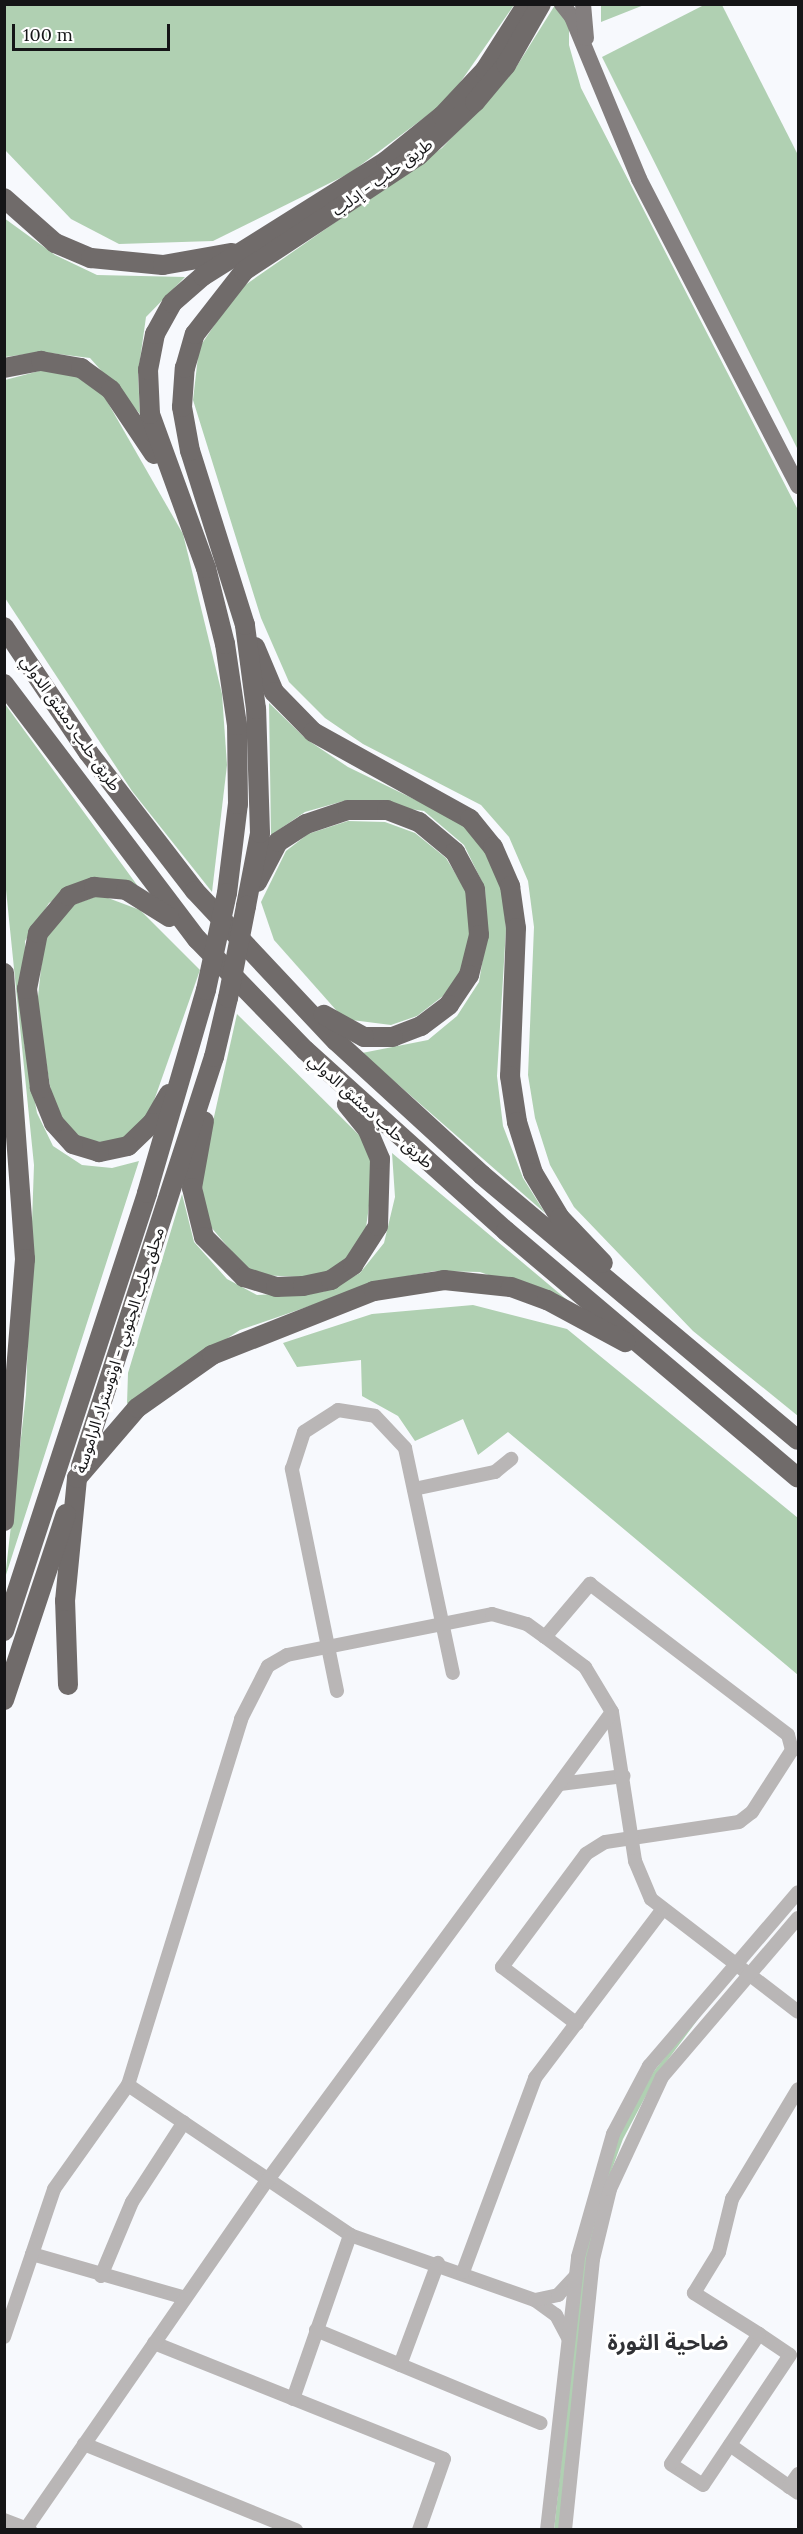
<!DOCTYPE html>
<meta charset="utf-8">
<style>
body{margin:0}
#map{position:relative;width:803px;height:2534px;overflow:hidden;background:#f7f9fd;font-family:Lora,"Noto Sans Arabic",serif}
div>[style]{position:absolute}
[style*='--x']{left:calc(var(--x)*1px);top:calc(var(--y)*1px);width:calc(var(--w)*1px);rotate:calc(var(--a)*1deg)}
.green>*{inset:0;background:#b0d0b2}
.minor>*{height:14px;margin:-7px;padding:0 7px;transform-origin:7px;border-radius:7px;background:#b9b6b6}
.major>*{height:16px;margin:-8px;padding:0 8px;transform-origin:8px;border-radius:8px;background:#837e7e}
.highway>*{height:20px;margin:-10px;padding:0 10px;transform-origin:10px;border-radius:10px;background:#706b6a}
.highway-bridge>*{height:20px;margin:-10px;padding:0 10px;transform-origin:10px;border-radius:10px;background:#706b6a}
span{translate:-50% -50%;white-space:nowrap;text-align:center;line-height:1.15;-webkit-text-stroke:6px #fff;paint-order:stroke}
.street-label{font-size:16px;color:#151517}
.district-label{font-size:22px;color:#303135;font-weight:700}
.frame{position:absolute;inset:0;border:6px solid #151517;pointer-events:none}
.scale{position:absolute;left:12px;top:24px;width:158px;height:27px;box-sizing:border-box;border:3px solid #151517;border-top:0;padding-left:8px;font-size:18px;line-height:21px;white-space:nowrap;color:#151517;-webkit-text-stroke:4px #fff;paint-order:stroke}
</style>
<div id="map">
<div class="green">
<i style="clip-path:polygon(601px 4px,644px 4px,644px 5px,601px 22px)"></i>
<i style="clip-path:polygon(5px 5px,514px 5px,448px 100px,350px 173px,213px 241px,119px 244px,71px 219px,5px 150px)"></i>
<i style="clip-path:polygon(555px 5px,569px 5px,569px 45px,581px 88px,798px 510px,798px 1416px,693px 1331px,574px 1207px,550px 1165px,535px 1118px,528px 1075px,534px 927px,528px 881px,509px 837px,481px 805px,363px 744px,325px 718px,289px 682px,261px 618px,193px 400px,199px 348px,238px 290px,442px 148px,515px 69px)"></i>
<i style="clip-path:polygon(704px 5px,722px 5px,798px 155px,798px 450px,602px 57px)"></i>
<i style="clip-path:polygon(4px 218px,55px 255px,97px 275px,185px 277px,146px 317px,138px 374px,140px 414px,90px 358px,42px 352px,5px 357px)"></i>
<i style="clip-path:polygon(43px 370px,76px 376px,104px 396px,183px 534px,222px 694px,227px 765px,212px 892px,132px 791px,5px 598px,5px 380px)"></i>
<i style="clip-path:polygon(269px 703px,306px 739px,348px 767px,465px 824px,486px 850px,502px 888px,506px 929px,497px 1076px,503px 1126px,523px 1178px,545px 1213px,362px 1053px,428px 1040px,457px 1016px,479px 982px,487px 934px,485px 888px,464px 845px,424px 811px,347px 800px,305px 812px,271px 835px)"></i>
<i style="clip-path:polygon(5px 704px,137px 885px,79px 883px,49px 903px,25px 941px,24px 1042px,37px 1113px,53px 1146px,82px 1165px,112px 1168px,139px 1161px,5px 1578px,26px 1394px,34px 1165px,5px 880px)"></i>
<i style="clip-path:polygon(348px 821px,385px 822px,415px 833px,446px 858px,466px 891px,470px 933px,461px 972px,443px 996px,417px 1016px,391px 1025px,344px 1019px,274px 940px,261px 902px,286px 851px,308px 834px)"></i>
<i style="clip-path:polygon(100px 895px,140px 910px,200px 970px,150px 1112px,133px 1136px,109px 1143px,85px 1140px,67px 1127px,53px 1104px,37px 1006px,44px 941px,67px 907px)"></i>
<i style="clip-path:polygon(237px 1014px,361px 1137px,374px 1169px,365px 1235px,342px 1266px,321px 1278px,260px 1275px,244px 1266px,205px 1220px,201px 1175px)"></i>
<i style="clip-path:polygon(392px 1153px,572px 1304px,480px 1272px,435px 1271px,382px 1281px,240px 1330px,127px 1404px,128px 1373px,182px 1194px,194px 1242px,227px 1279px,257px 1295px,323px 1292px,360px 1273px,384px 1243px,395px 1197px)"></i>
<i style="clip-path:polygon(473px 1305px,567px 1329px,798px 1518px,798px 1675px,508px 1432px,478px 1455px,463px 1419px,415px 1441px,398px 1416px,362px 1396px,361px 1360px,297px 1367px,283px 1343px,372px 1314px)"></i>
<i style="clip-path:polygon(728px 1979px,658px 2073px,623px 2139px,605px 2188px,559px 2529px,554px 2530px,583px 2257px,617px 2136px,654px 2071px)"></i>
</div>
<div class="minor">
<i style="--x:414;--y:1489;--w:83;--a:-11.9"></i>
<i style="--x:495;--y:1472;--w:21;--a:-39"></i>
<i style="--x:545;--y:1637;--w:70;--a:-49.7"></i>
<i style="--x:590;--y:1584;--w:249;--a:37.3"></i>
<i style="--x:788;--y:1735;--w:16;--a:75"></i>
<i style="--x:792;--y:1750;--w:74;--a:122.8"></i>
<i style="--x:752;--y:1812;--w:16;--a:142"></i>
<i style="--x:739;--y:1822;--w:135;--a:171.5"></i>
<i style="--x:605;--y:1842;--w:22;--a:148"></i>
<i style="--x:586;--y:1854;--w:141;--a:126.6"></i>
<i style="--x:502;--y:1967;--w:94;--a:37.2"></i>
<i style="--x:337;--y:1691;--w:227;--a:-101.5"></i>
<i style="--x:292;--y:1469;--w:39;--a:-72"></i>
<i style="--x:304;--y:1432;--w:40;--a:-32.9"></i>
<i style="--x:338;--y:1410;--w:37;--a:9"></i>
<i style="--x:375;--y:1416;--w:44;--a:46.8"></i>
<i style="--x:405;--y:1448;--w:230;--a:78"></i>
<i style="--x:560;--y:1784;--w:64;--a:-7.2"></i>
<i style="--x:128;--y:2085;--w:268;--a:34"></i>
<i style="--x:350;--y:2235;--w:196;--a:19.4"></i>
<i style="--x:535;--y:2300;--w:26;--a:36"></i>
<i style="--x:556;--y:2315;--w:26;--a:62"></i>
<i style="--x:32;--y:2254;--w:159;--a:16"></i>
<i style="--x:463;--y:2272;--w:207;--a:-69.6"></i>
<i style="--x:535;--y:2078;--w:212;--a:-52.9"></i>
<i style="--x:101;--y:2276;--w:80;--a:-67.3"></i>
<i style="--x:132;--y:2202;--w:95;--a:-57"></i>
<i style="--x:535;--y:2300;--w:24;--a:-12"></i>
<i style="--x:558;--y:2295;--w:26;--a:-47"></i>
<i style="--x:316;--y:2330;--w:243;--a:22.5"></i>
<i style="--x:759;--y:2334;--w:37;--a:34"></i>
<i style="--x:790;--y:2355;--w:156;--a:123.8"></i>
<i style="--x:703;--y:2485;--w:38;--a:-147"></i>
<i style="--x:671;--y:2464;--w:157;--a:-55.9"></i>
<i style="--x:759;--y:2334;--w:77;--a:-147.8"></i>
<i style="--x:694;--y:2293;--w:48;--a:-58.6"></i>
<i style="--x:719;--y:2252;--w:55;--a:-76.2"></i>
<i style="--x:732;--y:2199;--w:128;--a:-59"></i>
<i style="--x:4;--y:2337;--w:156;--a:-71.3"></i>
<i style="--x:54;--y:2189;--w:128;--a:-54.6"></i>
<i style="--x:128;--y:2085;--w:383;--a:-72.8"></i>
<i style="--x:241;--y:1719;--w:59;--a:-63"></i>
<i style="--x:268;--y:1666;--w:22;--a:-30"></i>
<i style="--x:287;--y:1655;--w:209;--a:-11.3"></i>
<i style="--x:492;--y:1614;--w:36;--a:16"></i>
<i style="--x:527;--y:1624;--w:22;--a:36"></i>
<i style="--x:545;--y:1637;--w:50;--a:36.9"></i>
<i style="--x:585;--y:1667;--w:52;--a:59"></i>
<i style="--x:612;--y:1712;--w:151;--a:81.2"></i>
<i style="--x:635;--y:1861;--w:41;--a:67.2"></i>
<i style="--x:651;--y:1899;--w:185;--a:37.5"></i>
<i style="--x:154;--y:2343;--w:312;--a:21.8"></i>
<i style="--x:444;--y:2459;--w:75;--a:109.4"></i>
<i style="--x:400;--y:2365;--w:109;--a:-69.6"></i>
<i style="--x:293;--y:2399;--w:174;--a:-70.8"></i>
<i style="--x:84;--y:2444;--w:229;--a:22.1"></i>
<i style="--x:730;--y:2445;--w:83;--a:35.2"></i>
<i style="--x:789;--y:2487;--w:16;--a:-55"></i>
<i style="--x:4;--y:2520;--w:28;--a:21"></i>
<i style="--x:25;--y:2530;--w:425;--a:-55.3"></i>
<i style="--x:267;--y:2181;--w:582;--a:-53.66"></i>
<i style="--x:547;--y:2530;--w:275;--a:-83.5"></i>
<i style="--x:578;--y:2257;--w:128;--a:-74.1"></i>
<i style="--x:613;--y:2134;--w:77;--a:-62.1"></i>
<i style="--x:649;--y:2066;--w:229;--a:-49.4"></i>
<i style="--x:565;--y:2530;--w:272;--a:-84.1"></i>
<i style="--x:593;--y:2259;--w:72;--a:-76.3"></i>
<i style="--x:610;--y:2189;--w:123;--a:-65.1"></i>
<i style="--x:662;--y:2077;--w:209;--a:-49.5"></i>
</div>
<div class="major">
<i style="--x:562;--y:4;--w:16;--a:52"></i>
<i style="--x:572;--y:17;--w:175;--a:67.5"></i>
<i style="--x:639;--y:179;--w:346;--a:62.6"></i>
<i style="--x:583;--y:4;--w:34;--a:85"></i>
</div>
<div class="highway">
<i style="--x:4;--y:198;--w:68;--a:41.4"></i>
<i style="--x:55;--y:243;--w:39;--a:23"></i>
<i style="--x:91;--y:258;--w:72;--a:5.6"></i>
<i style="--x:163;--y:265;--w:70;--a:-9.9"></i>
<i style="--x:4;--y:368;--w:38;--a:-11"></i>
<i style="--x:41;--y:361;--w:41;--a:9.9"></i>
<i style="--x:81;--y:368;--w:37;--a:36"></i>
<i style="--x:111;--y:390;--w:77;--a:56.1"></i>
<i style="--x:4;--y:627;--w:151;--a:56.1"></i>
<i style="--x:88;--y:752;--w:175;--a:52.4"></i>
<i style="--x:195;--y:891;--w:206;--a:46.8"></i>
<i style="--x:336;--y:1041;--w:198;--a:42.5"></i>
<i style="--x:482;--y:1175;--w:412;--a:40"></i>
<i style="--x:255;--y:647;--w:49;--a:67.1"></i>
<i style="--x:274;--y:692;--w:56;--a:45.7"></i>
<i style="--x:313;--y:732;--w:179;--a:29"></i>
<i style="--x:470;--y:819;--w:36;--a:51"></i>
<i style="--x:493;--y:847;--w:43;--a:66.4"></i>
<i style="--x:510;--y:886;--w:42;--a:81.9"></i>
<i style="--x:516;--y:928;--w:148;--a:92.3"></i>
<i style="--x:510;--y:1076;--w:47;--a:81.3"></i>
<i style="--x:517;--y:1122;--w:53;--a:72.6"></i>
<i style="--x:533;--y:1173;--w:52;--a:59"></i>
<i style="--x:560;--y:1218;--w:62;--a:46.3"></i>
<i style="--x:4;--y:684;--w:320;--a:52.9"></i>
<i style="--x:197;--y:939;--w:155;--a:45.8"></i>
<i style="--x:305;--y:1050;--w:270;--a:42"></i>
<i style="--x:506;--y:1231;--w:382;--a:40.2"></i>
<i style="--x:257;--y:882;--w:45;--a:-62.3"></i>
<i style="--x:278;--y:842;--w:33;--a:-33"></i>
<i style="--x:306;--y:824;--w:44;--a:-18.4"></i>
<i style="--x:348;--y:810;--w:39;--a:0"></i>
<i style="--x:387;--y:810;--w:34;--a:21"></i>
<i style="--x:419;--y:822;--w:47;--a:39.8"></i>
<i style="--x:455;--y:852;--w:42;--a:61.6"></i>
<i style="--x:475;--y:889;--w:46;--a:85"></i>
<i style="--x:479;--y:935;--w:41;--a:104"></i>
<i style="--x:469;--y:975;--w:36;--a:124"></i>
<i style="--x:449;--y:1005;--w:35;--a:143"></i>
<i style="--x:421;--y:1026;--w:30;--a:159"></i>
<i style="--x:393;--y:1037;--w:29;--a:180"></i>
<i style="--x:364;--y:1037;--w:46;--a:-151.2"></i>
<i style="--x:227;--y:893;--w:90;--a:-83"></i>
<i style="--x:238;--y:804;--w:79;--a:-90.7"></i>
<i style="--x:237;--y:725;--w:82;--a:-98.4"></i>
<i style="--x:225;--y:644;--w:78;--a:-104"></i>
<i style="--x:206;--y:568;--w:164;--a:-110"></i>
<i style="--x:150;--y:414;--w:44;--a:-92.6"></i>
<i style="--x:148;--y:370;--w:37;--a:-79"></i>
<i style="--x:155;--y:334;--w:35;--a:-61"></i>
<i style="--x:172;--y:303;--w:41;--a:-41.1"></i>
<i style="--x:203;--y:276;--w:216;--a:-32.1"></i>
<i style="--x:386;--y:161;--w:72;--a:-38.8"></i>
<i style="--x:442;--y:116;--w:63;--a:-46.9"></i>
<i style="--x:485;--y:70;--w:78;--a:-57.5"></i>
<i style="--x:246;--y:906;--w:74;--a:-79.1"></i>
<i style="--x:260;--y:833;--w:124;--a:-91.8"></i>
<i style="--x:256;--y:709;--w:85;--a:-97.5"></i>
<i style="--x:245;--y:625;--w:182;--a:-107.5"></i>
<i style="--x:190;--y:451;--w:45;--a:-100.3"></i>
<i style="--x:182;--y:407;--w:39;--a:-86"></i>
<i style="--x:185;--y:368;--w:35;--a:-74"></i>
<i style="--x:195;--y:334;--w:80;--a:-52.1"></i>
<i style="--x:244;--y:271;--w:209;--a:-33.5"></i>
<i style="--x:418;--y:156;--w:79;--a:-43.5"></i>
<i style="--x:475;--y:102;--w:48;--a:-50"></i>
<i style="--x:506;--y:65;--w:70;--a:-60.2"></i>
<i style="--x:4;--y:973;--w:287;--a:85.8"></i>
<i style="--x:25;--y:1259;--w:263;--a:94.6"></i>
<i style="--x:169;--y:1094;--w:34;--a:120"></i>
<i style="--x:152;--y:1123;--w:33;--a:136"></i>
<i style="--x:128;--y:1146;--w:30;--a:168"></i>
<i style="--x:99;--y:1152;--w:27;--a:-163"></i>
<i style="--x:73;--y:1144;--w:28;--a:-132"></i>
<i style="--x:54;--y:1123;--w:38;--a:-112"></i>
<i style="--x:40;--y:1088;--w:100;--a:-97.5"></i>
<i style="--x:27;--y:989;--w:57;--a:-78.9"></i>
<i style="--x:38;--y:933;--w:48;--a:-50"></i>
<i style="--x:69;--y:896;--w:27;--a:-20"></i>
<i style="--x:94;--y:887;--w:32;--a:5"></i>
<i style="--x:126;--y:890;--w:51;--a:32.1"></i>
<i style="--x:204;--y:1121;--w:68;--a:100.2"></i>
<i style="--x:192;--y:1188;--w:50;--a:76.2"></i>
<i style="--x:204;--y:1237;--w:57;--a:45"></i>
<i style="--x:244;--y:1277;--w:34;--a:17"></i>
<i style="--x:276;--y:1287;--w:27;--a:-2"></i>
<i style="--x:303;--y:1286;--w:29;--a:-12"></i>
<i style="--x:331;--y:1280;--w:27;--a:-34"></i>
<i style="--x:353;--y:1265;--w:46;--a:-57.3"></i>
<i style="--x:378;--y:1226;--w:67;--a:-88.3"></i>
<i style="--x:380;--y:1159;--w:33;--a:-113"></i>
<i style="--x:367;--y:1129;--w:32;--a:-129"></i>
<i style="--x:81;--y:1466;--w:430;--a:-72"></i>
<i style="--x:214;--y:1057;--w:61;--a:-76.7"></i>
<i style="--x:4;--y:1631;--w:461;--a:-71.9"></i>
<i style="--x:147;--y:1193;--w:211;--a:-73.8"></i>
<i style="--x:68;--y:1685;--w:84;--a:-92"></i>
<i style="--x:65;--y:1601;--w:124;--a:-84.4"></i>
<i style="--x:77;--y:1478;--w:92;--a:-49.4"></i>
<i style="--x:137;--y:1408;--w:92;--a:-35.2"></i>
<i style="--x:212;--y:1355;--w:174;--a:-21.6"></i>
<i style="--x:374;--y:1291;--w:71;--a:-8.9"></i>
<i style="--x:444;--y:1280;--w:67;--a:6"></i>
<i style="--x:511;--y:1287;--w:38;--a:20"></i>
<i style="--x:547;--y:1300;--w:89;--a:28.3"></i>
<i style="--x:4;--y:1700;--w:196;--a:-71.6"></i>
</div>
<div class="highway-bridge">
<i style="--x:206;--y:990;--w:99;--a:-77.8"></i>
<i style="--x:228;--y:998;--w:94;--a:-78.9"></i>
</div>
<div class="street-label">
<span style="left:382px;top:177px;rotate:-36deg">طريق حلب - إدلب</span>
<span style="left:71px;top:723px;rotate:55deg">طريق حلب دمشق الدولي</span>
<span style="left:371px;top:1111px;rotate:42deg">طريق حلب دمشق الدولي</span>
<span style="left:119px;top:1350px;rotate:-72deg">محلق حلب الجنوبي - اوتوستراد الراموسة</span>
</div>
<div class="district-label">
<span style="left:668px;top:2343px">ضاحية الثورة</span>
</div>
<div class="frame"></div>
<div class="scale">100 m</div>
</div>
